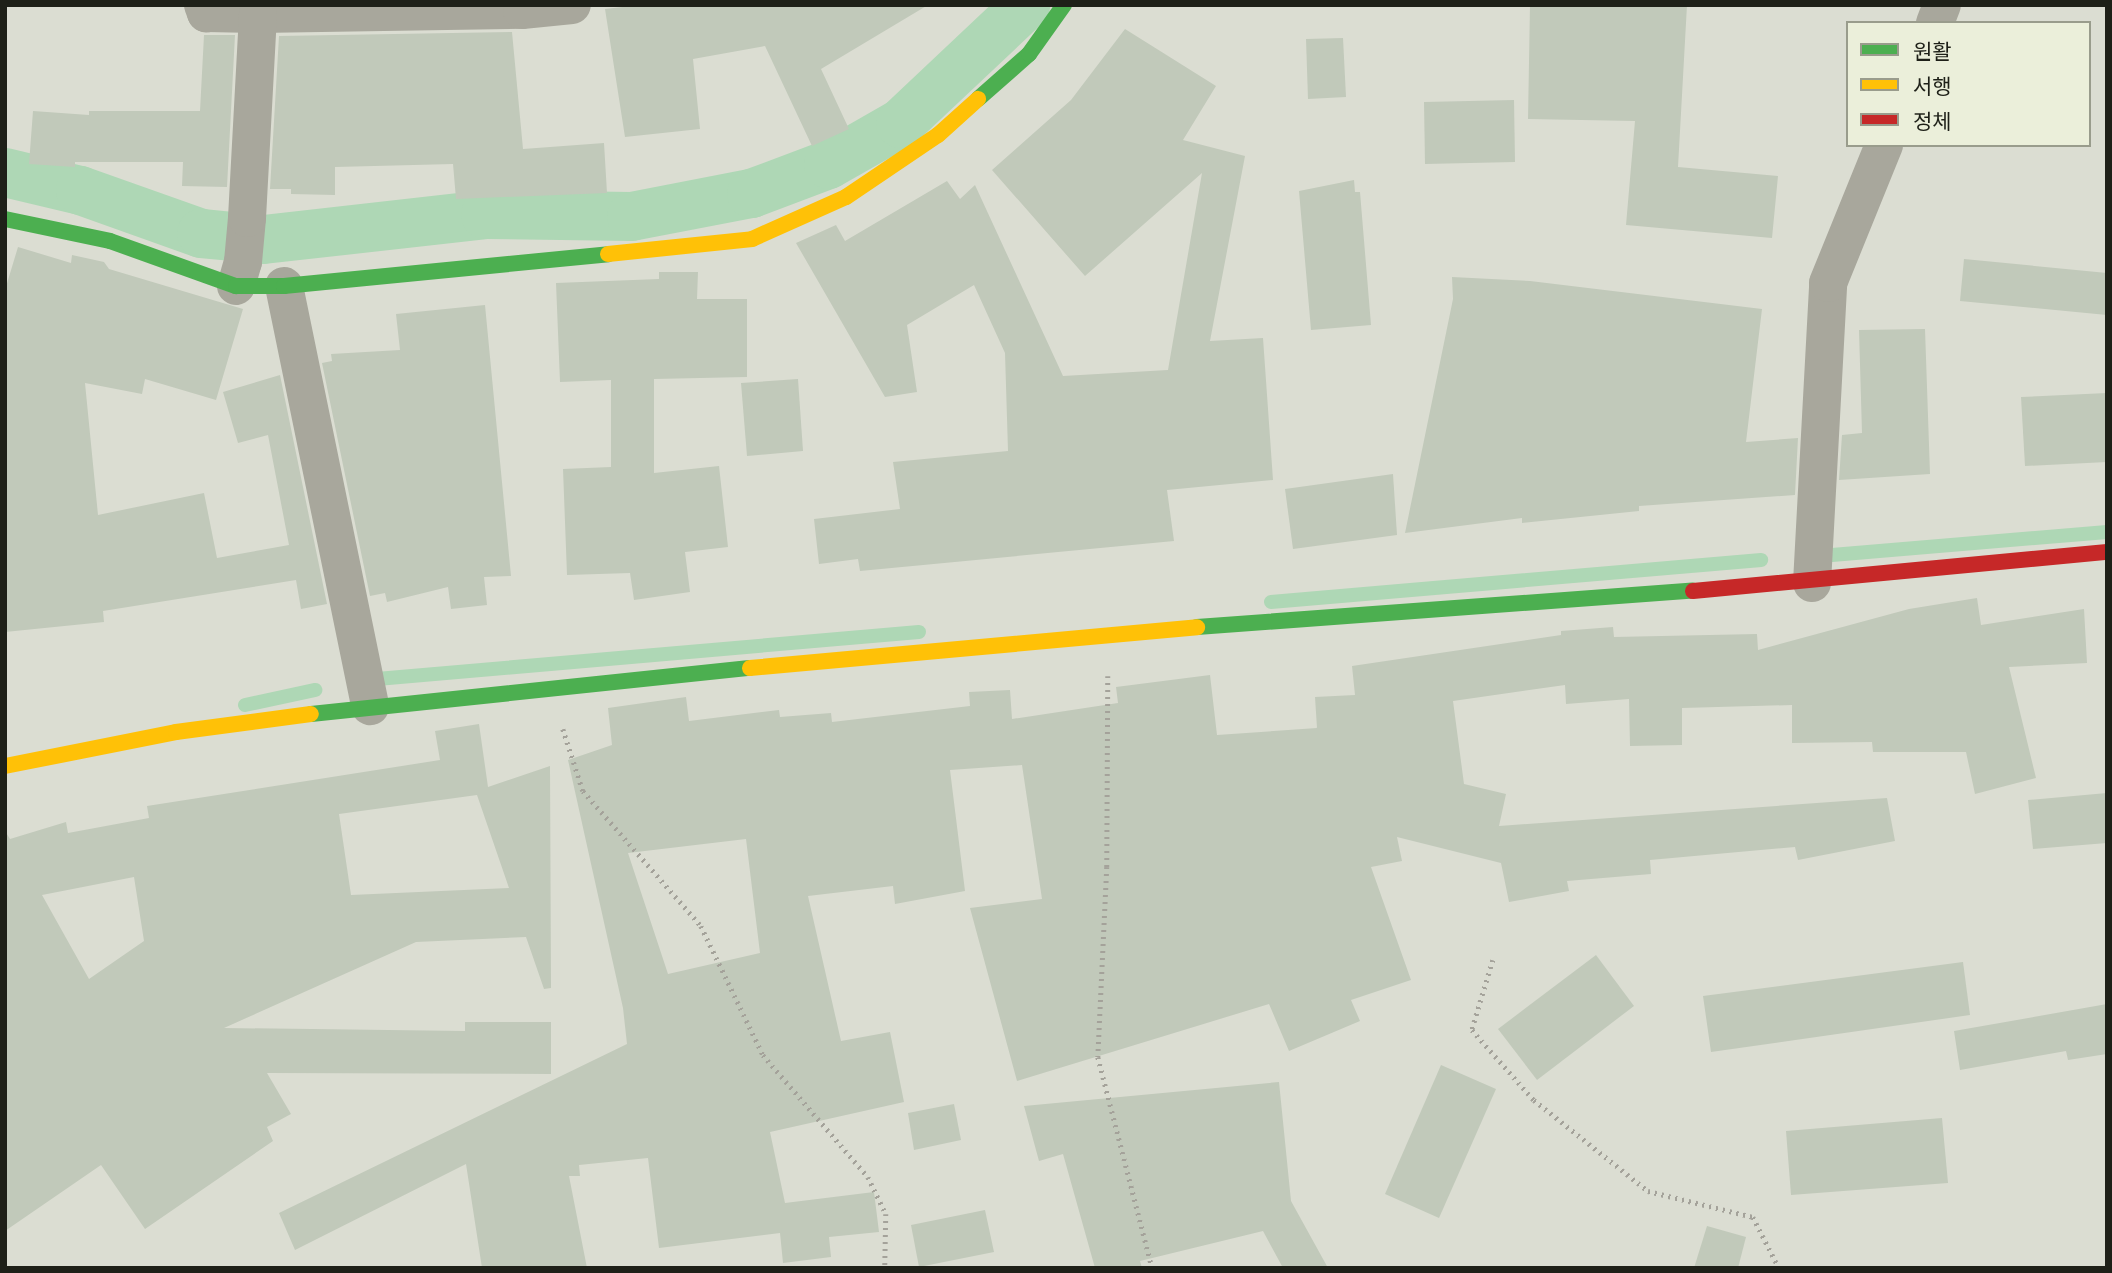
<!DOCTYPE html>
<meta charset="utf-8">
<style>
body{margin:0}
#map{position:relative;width:2112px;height:1273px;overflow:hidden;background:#dbddd2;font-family:"Open Sans","Noto Sans KR",sans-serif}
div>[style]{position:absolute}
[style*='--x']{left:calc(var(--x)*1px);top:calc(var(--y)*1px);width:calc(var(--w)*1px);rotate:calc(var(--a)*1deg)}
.stream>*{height:14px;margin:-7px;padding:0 7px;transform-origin:7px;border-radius:7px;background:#aed7b5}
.canal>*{height:49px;margin:-24.5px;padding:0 24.5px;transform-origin:24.5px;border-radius:24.5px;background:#aed7b5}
.building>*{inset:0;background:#c1c9ba}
.path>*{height:4.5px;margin-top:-2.25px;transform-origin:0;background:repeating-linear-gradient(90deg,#a4a29a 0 2px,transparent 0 7px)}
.street>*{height:38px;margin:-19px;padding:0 19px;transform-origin:19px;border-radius:19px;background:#a8a79c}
.fast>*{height:16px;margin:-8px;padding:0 8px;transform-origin:8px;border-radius:8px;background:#4caf50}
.slow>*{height:16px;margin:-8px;padding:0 8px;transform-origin:8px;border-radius:8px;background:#ffc107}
.jam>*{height:16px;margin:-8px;padding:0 8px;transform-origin:8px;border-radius:8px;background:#c62828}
span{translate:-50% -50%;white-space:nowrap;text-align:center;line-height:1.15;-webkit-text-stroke:6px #ebefda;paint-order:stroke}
.frame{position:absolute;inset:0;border:7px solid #1e2018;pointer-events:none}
.legend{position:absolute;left:1846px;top:21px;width:245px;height:126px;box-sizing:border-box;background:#ebefda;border:2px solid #999c8c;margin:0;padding:9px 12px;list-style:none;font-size:21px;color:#1e2018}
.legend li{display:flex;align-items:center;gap:14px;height:35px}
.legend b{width:35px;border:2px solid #999c8c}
</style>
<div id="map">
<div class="stream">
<i style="--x:1832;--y:555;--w:276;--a:-4.8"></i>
<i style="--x:1271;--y:602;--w:492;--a:-4.9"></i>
<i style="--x:377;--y:679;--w:544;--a:-4.96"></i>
<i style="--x:245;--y:705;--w:72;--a:-12.1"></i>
</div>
<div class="canal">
<i style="--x:5;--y:172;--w:77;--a:13.5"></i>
<i style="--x:80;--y:190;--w:128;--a:19.6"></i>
<i style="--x:201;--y:233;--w:62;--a:5.5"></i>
<i style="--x:263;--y:239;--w:223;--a:-6.4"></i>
<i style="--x:485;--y:214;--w:146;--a:0.8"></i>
<i style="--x:631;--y:216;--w:122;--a:-10.9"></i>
<i style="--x:751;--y:193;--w:82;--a:-20.6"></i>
<i style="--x:828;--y:164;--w:83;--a:-29.7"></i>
<i style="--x:900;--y:123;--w:172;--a:-43.3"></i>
</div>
<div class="building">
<i style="clip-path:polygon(640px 5px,928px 5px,821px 69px,849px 129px,812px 146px,765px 46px,693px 59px,700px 129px,625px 137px,605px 9px)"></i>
<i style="clip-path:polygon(1530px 5px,1687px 5px,1678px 167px,1778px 176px,1772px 238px,1626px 225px,1635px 121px,1528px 119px)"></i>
<i style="clip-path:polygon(1125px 29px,1216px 86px,1183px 140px,1245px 156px,1210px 341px,1263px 338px,1273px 480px,1167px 490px,1174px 541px,860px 571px,858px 559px,819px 564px,814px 519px,900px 509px,893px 462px,1008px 451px,1005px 353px,974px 285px,907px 325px,917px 392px,885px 397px,796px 243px,836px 225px,845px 241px,947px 181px,960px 199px,975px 185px,1063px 376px,1168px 370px,1202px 173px,1085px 276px,992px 170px,1071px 100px)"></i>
<i style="clip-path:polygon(512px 32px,523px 149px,604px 143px,607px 193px,456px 199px,453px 164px,335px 167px,335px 195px,291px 194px,291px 189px,270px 189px,279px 36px)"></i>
<i style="clip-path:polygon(204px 35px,235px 35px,227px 187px,182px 186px,183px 162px,75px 162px,75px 167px,29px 164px,33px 111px,89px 115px,89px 111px,200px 111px)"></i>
<i style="clip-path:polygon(1343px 38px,1346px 97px,1308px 99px,1306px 39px)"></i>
<i style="clip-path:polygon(1514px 100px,1515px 162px,1425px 164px,1424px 102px)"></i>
<i style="clip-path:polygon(1354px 180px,1355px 192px,1360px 192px,1371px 325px,1311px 330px,1299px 191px)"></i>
<i style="clip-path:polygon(18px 247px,71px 263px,72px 255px,104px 262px,109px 269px,243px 309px,216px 400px,145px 379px,142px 394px,85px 383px,98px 515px,204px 493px,217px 558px,289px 545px,268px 435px,238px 443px,223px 392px,280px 375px,327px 604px,301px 609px,296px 580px,103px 611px,104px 622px,5px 632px,5px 290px)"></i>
<i style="clip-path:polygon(1964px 259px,2107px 273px,2107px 315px,1960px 301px)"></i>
<i style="clip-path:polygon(659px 272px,698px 272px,697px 299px,747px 299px,747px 377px,654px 379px,654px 473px,719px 466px,728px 547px,685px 552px,690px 592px,634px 600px,630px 573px,567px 575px,563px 469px,611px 467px,611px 380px,560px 382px,556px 283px,659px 279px)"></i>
<i style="clip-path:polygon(1452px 277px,1530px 281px,1762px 309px,1746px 442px,1798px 438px,1795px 495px,1639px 506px,1639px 511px,1522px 523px,1522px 518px,1405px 533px,1453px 299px)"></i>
<i style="clip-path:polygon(485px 305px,511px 576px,484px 577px,487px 605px,451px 609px,448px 587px,387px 602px,385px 593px,370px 596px,322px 363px,332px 361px,331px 354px,400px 350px,396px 314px)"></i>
<i style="clip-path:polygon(1925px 329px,1930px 474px,1839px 480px,1842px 435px,1862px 433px,1859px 330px)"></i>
<i style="clip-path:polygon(798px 379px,803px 451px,747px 456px,741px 383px)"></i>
<i style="clip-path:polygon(2107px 393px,2107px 462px,2025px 466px,2021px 397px)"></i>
<i style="clip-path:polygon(1393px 474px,1397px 535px,1293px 549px,1285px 489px)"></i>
<i style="clip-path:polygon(evenodd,1977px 598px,1981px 625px,2084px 609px,2087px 663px,2009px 667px,2036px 778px,1975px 794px,1966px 752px,1873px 752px,1872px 742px,1792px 743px,1792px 705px,1682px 708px,1682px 745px,1630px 746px,1629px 699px,1566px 704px,1565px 685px,1453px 701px,1464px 784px,1506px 794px,1499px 826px,1887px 798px,1895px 841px,1798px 860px,1795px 847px,1650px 860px,1651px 874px,1567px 881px,1569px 891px,1509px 902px,1501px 863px,1397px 837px,1402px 861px,1371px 867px,1411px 980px,1351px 1000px,1360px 1021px,1289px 1051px,1269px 1004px,1017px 1081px,970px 908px,1042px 899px,1022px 765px,950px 770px,965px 891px,895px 904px,893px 886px,808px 896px,841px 1041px,890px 1032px,904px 1102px,770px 1132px,785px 1203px,874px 1192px,879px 1232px,829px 1237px,831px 1257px,783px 1263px,780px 1233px,659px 1248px,648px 1158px,579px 1165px,580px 1176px,569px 1176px,587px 1268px,482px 1268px,466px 1164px,295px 1250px,279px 1213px,627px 1044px,623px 1008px,568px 760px,612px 745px,608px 708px,686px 697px,689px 721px,779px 710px,780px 717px,831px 713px,832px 722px,970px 706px,969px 692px,1010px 690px,1012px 719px,1118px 703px,1116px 687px,1210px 675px,1217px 735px,1317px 728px,1315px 697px,1355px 695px,1352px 666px,1561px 635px,1561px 631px,1613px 627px,1614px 637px,1757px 634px,1758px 650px,1909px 609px,1977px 598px,746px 839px,760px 953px,668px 974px,628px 853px,746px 839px)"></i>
<i style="clip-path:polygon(evenodd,479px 724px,488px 787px,550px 766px,551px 988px,544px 989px,526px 937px,416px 942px,224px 1028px,465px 1031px,465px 1022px,551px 1022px,551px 1074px,267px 1073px,291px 1114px,267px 1127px,273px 1141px,145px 1229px,101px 1165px,5px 1231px,5px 831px,10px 839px,66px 822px,68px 833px,149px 818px,147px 806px,440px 760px,435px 731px,479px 724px,477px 795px,509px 888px,351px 895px,339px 814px,477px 795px,479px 724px,134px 877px,144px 941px,89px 979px,42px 895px,134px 877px)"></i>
<i style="clip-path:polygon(2107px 793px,2107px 843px,2033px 849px,2028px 800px)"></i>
<i style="clip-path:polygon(1596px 955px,1634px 1006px,1537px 1080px,1498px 1029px)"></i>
<i style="clip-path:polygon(1963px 962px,1970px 1015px,1711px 1052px,1703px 996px)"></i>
<i style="clip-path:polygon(2107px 1004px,2107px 1054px,2068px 1060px,2066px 1051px,1960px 1070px,1954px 1031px)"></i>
<i style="clip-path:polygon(1441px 1065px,1496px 1089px,1439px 1218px,1385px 1194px)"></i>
<i style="clip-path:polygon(1279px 1082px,1291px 1201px,1328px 1268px,1283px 1268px,1263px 1231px,1140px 1261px,1142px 1268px,1095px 1268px,1063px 1154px,1039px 1161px,1024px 1106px)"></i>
<i style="clip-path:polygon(954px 1104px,961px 1140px,914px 1150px,908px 1113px)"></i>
<i style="clip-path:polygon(1942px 1118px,1948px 1183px,1791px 1195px,1786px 1131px)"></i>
<i style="clip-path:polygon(985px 1210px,994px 1252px,919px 1267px,911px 1225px)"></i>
<i style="clip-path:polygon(1707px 1226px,1746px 1237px,1738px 1268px,1694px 1268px)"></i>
</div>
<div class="path">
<i style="--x:1108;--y:676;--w:191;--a:90.3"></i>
<i style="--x:1107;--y:867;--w:190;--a:92.7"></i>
<i style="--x:1098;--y:1057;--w:218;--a:75.6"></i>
<i style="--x:563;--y:729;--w:65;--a:72.1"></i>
<i style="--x:583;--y:791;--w:179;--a:48.8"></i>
<i style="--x:701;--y:926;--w:143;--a:64.3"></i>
<i style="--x:763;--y:1055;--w:161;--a:49.3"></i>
<i style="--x:868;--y:1177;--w:41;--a:64.1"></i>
<i style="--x:886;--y:1214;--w:54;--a:91.1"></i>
<i style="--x:1493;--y:960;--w:73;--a:106.7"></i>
<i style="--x:1472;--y:1030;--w:94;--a:48.5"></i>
<i style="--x:1534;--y:1100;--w:146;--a:38.6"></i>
<i style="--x:1648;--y:1191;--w:108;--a:13.9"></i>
<i style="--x:1753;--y:1217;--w:57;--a:63"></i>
</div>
<div class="street">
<i style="--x:203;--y:5;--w:9;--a:69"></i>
<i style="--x:206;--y:13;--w:52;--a:1.1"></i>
<i style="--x:258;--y:14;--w:264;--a:-0.9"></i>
<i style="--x:522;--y:10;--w:50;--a:-5.7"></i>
<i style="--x:1935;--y:23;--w:19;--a:-69"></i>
<i style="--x:236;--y:286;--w:25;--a:-74"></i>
<i style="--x:243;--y:262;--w:44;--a:-84.8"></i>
<i style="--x:247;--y:218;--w:204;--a:-86.9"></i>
<i style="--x:284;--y:286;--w:429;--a:78.4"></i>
<i style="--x:1812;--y:583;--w:300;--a:-86.9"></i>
<i style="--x:1828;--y:283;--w:149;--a:-67.9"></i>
</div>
<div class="fast">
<i style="--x:978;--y:99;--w:68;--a:-41.4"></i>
<i style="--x:1029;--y:54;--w:60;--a:-54.5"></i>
<i style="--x:5;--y:219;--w:107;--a:11.8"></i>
<i style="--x:110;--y:241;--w:134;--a:19.7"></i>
<i style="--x:236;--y:286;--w:48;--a:0"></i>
<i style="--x:284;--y:286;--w:326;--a:-5.6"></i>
<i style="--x:1197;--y:627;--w:497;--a:-4.2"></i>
<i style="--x:311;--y:714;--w:441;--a:-6"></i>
</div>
<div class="slow">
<i style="--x:608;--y:254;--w:145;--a:-5.9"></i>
<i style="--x:752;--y:239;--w:103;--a:-24.1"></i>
<i style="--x:846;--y:197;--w:111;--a:-34"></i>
<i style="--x:938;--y:135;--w:54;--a:-42"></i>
<i style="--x:750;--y:668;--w:449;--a:-5.2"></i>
<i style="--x:5;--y:766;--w:174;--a:-11.2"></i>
<i style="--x:176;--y:732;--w:136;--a:-7.6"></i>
</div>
<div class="jam">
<i style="--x:1693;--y:591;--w:416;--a:-5.4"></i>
</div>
<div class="frame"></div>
<ul class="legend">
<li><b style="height:9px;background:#4caf50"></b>원활</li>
<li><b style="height:9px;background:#ffc107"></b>서행</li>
<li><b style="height:9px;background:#c62828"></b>정체</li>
</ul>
</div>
